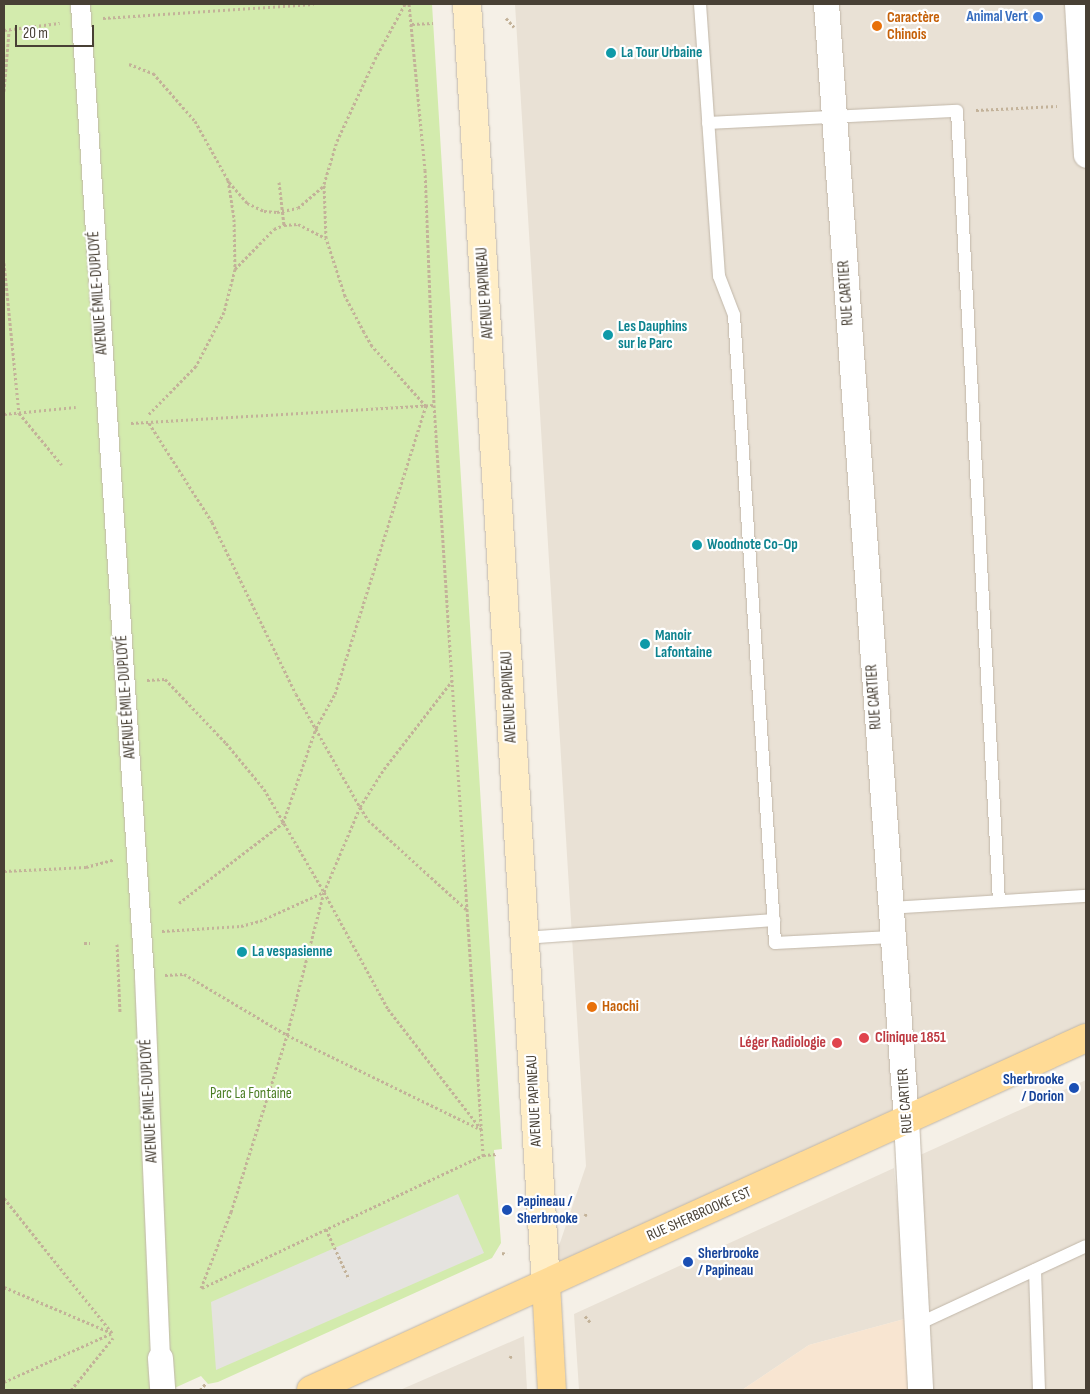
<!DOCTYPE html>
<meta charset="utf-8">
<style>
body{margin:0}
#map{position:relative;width:1090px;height:1394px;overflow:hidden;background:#f5f0e7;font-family:"Sofia Sans Condensed",sans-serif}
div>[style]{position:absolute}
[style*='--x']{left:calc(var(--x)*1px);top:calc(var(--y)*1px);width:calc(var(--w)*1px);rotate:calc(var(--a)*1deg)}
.residential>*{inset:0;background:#e9e1d5}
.commercial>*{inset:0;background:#f8e5d1}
.green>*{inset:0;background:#d3ebad}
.parking>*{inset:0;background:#e5e3df}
.path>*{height:3px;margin-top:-1.5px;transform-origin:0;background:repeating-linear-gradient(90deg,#c3b299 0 2.5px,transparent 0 5px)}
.roads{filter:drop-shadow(0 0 1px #c1b7a9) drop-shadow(0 0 1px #c1b7a9)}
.service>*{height:12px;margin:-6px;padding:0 6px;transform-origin:6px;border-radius:6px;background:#fff}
.pedestrian>*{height:19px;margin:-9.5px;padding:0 9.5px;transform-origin:9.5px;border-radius:9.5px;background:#fff}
.minor>*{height:25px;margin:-12.5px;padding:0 12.5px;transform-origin:12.5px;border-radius:12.5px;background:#fff}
.secondary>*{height:28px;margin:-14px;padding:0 14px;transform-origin:14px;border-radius:14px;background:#ffeec7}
.primary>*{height:28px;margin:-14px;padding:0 14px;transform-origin:14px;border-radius:14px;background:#ffdb96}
.dots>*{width:14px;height:14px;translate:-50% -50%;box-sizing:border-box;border:2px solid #fff;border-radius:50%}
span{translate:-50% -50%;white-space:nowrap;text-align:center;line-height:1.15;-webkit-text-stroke:4.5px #fff;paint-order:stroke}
.food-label{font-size:15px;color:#c56008;font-weight:700}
.left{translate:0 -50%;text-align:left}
.shop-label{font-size:15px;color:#366cbe;font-weight:700}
.right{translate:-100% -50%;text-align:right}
.culture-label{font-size:15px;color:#0d838f;font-weight:700}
.street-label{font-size:15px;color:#484035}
.health-label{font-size:15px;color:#be3a42;font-weight:700}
.transit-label{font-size:15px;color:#164399;font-weight:700}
.park-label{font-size:15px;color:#4b7e24}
.frame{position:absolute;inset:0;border:5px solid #484035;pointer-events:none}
.scale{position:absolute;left:15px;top:25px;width:79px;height:22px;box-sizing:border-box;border:2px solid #484035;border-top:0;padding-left:6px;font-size:15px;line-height:18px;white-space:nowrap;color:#484035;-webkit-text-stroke:4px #fff;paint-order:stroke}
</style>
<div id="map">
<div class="residential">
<i style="clip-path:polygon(515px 4px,1086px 4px,1086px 1029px,546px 1284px,586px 1166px)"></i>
<i style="clip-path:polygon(1086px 1080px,1086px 1390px,932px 1390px,918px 1156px)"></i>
<i style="clip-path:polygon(894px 1168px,908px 1318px,809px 1345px,742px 1390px,579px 1390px,574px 1314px)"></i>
<i style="clip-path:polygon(524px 1336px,527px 1390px,400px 1390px)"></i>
</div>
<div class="commercial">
<i style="clip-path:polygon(908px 1318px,912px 1390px,742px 1390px,809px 1345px)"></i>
</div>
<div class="green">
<i style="clip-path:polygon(4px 4px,432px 4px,502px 1149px,494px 1150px,501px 1243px,492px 1258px,218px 1382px,208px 1384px,201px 1376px,170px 1390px,4px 1390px)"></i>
</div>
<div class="parking">
<i style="clip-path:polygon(458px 1194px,484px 1253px,216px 1370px,211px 1302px)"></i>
</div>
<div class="path">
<i style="--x:409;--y:4;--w:167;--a:84.5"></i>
<i style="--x:425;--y:170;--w:235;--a:87.8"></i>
<i style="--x:434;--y:405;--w:752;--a:86.26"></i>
<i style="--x:103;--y:18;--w:211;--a:-3.8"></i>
<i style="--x:506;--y:18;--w:12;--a:48"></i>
<i style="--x:412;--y:24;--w:21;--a:-3"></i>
<i style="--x:4;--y:30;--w:56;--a:-7.1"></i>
<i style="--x:129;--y:64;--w:26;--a:21"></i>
<i style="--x:153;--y:73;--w:64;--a:48.8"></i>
<i style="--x:195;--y:121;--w:68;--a:60.8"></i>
<i style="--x:228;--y:180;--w:39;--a:81"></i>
<i style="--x:234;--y:219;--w:50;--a:88.9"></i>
<i style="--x:235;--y:269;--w:44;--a:104.3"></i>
<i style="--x:224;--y:312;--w:61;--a:117.4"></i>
<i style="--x:196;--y:366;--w:69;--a:134.4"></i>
<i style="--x:4;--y:91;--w:60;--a:-85.2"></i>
<i style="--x:976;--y:110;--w:81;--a:-2.8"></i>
<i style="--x:229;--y:182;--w:28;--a:49"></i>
<i style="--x:247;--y:203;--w:19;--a:25"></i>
<i style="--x:264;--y:211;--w:13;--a:4"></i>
<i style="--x:277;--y:212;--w:21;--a:-11"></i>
<i style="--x:298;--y:208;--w:35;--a:-41"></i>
<i style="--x:279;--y:182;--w:43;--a:83.4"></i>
<i style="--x:4;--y:263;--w:151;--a:84.3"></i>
<i style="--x:19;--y:413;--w:67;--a:50.4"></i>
<i style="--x:235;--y:269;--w:56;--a:-45.7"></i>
<i style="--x:274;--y:229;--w:11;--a:-22"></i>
<i style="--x:284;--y:225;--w:14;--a:-4"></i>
<i style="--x:298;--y:224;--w:31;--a:27"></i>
<i style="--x:4;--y:414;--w:72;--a:-5.6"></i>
<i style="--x:131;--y:423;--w:304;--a:-3.4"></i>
<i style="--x:149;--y:423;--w:117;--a:57.5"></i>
<i style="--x:212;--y:522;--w:191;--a:64"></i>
<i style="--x:296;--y:694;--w:130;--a:60.5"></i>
<i style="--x:360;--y:807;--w:15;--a:58"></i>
<i style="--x:368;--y:820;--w:135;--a:42.3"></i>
<i style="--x:147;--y:680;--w:18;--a:-3"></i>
<i style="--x:165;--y:679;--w:88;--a:46.4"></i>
<i style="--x:226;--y:743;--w:60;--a:50.4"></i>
<i style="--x:264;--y:789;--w:119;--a:59.8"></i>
<i style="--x:324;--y:892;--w:133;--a:61.3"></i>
<i style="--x:388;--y:1009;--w:152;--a:52.2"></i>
<i style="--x:4;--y:871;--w:82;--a:-2.8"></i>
<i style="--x:86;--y:867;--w:28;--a:-15"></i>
<i style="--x:179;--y:903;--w:131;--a:-37.6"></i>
<i style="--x:283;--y:823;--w:101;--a:-70.8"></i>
<i style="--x:316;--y:728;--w:39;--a:-61"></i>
<i style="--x:335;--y:694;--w:302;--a:-72.5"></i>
<i style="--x:426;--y:406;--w:81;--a:-132"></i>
<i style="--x:372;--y:346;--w:16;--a:-120"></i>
<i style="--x:364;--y:332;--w:41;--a:-117.8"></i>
<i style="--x:345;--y:296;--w:61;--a:-108.1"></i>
<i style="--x:326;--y:238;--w:54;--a:-92.1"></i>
<i style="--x:324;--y:184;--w:45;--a:-73.2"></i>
<i style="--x:337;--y:141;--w:90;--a:-65.1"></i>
<i style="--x:375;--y:59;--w:63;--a:-61.4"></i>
<i style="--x:162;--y:931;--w:79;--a:-3.6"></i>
<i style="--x:241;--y:926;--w:20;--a:-15"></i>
<i style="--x:260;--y:921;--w:70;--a:-24.4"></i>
<i style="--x:84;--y:943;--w:6;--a:0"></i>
<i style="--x:117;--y:944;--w:69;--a:87.5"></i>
<i style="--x:165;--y:975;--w:19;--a:-3"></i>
<i style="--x:184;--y:974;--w:120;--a:30.6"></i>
<i style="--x:287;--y:1035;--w:212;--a:26"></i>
<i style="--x:4;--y:1198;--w:173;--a:51.3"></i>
<i style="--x:585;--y:1216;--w:4;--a:-63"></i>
<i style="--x:326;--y:1229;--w:55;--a:65.3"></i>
<i style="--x:502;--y:1253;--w:5;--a:11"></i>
<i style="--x:4;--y:1287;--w:117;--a:23.1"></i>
<i style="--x:201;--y:1288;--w:82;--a:-68.5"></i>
<i style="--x:231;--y:1212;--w:186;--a:-72.4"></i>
<i style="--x:287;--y:1035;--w:148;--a:-75.5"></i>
<i style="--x:324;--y:892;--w:92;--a:-67"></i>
<i style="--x:360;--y:807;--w:45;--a:-57.7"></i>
<i style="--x:384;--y:769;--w:111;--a:-52.3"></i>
<i style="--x:202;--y:1288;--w:311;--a:-25.3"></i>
<i style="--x:483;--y:1155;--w:15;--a:-4"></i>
<i style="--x:585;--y:1316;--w:8;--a:50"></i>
<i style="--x:510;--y:1358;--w:4;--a:-63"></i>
<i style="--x:4;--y:1382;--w:119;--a:-24.4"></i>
<i style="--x:71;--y:1390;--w:67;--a:-51.1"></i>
<i style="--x:200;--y:1390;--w:9;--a:-49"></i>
</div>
<div class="roads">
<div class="service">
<i style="--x:700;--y:4;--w:273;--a:86"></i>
<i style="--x:719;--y:276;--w:42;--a:69"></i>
<i style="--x:734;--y:315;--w:629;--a:86.26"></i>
<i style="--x:775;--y:943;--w:117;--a:-2.9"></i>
<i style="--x:708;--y:123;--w:249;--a:-2.8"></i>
<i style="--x:957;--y:111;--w:791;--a:86.96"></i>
<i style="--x:889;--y:908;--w:197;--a:-3.5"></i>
<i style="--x:524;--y:938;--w:251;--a:-4.1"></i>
<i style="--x:1035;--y:1270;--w:120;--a:88.1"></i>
<i style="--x:916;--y:1325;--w:187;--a:-24.9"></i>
</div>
<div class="pedestrian">
<i style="--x:80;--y:4;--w:974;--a:86.23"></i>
<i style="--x:144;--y:976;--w:382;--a:87.6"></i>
</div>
<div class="minor">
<i style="--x:826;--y:4;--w:1119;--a:85.9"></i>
<i style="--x:906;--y:1120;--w:270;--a:87"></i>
<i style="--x:1077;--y:4;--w:151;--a:86.6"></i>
<i style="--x:160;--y:1358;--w:32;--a:86"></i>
</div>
<div class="secondary">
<i style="--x:467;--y:4;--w:1282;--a:86.47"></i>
</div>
<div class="primary">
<i style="--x:546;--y:1284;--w:106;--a:86.8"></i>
<i style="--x:311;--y:1390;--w:851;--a:-24.43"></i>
</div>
</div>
<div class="dots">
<i style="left:1038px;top:17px;background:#3f7fe0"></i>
<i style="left:877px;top:26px;background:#e8710a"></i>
<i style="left:611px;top:53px;background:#0f9aa8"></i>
<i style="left:608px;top:335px;background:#0f9aa8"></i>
<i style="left:697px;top:545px;background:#0f9aa8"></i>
<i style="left:645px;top:644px;background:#0f9aa8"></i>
<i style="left:242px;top:952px;background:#0f9aa8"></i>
<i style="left:592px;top:1007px;background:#e8710a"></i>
<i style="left:864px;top:1038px;background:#e0444e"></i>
<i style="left:837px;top:1043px;background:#e0444e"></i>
<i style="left:1074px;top:1088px;background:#1a4fb4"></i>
<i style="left:507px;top:1210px;background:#1a4fb4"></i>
<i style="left:688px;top:1262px;background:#1a4fb4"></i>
</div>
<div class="food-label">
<span class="left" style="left:887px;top:26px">Caractère<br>Chinois</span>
<span class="left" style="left:602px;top:1007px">Haochi</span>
</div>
<div class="shop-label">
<span class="right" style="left:1028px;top:17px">Animal Vert</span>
</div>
<div class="culture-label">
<span class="left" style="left:621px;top:53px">La Tour Urbaine</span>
<span class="left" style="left:618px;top:335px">Les Dauphins<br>sur le Parc</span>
<span class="left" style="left:707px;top:545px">Woodnote Co-Op</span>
<span class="left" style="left:655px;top:644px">Manoir<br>Lafontaine</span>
<span class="left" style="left:252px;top:952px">La vespasienne</span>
</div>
<div class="street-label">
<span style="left:98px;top:293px;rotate:-94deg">AVENUE ÉMILE-DUPLOYÉ</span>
<span style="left:485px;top:293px;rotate:-94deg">AVENUE PAPINEAU</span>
<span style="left:846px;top:293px;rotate:-94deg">RUE CARTIER</span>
<span style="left:126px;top:697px;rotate:-94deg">AVENUE ÉMILE-DUPLOYÉ</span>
<span style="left:509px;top:697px;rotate:-93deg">AVENUE PAPINEAU</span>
<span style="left:874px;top:697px;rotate:-94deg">RUE CARTIER</span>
<span style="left:149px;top:1101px;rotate:-93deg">AVENUE ÉMILE-DUPLOYÉ</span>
<span style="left:534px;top:1101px;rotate:-93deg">AVENUE PAPINEAU</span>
<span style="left:905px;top:1101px;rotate:-94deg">RUE CARTIER</span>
<span style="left:699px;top:1214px;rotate:-24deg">RUE SHERBROOKE EST</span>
</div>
<div class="health-label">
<span class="left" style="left:875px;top:1038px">Clinique 1851</span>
<span class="right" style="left:826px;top:1043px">Léger Radiologie</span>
</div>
<div class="transit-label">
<span class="right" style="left:1064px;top:1088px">Sherbrooke<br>/ Dorion</span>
<span class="left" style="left:517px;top:1210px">Papineau /<br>Sherbrooke</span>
<span class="left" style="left:698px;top:1262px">Sherbrooke<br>/ Papineau</span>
</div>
<div class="park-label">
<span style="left:251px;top:1094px">Parc La Fontaine</span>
</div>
<div class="frame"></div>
<div class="scale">20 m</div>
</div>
